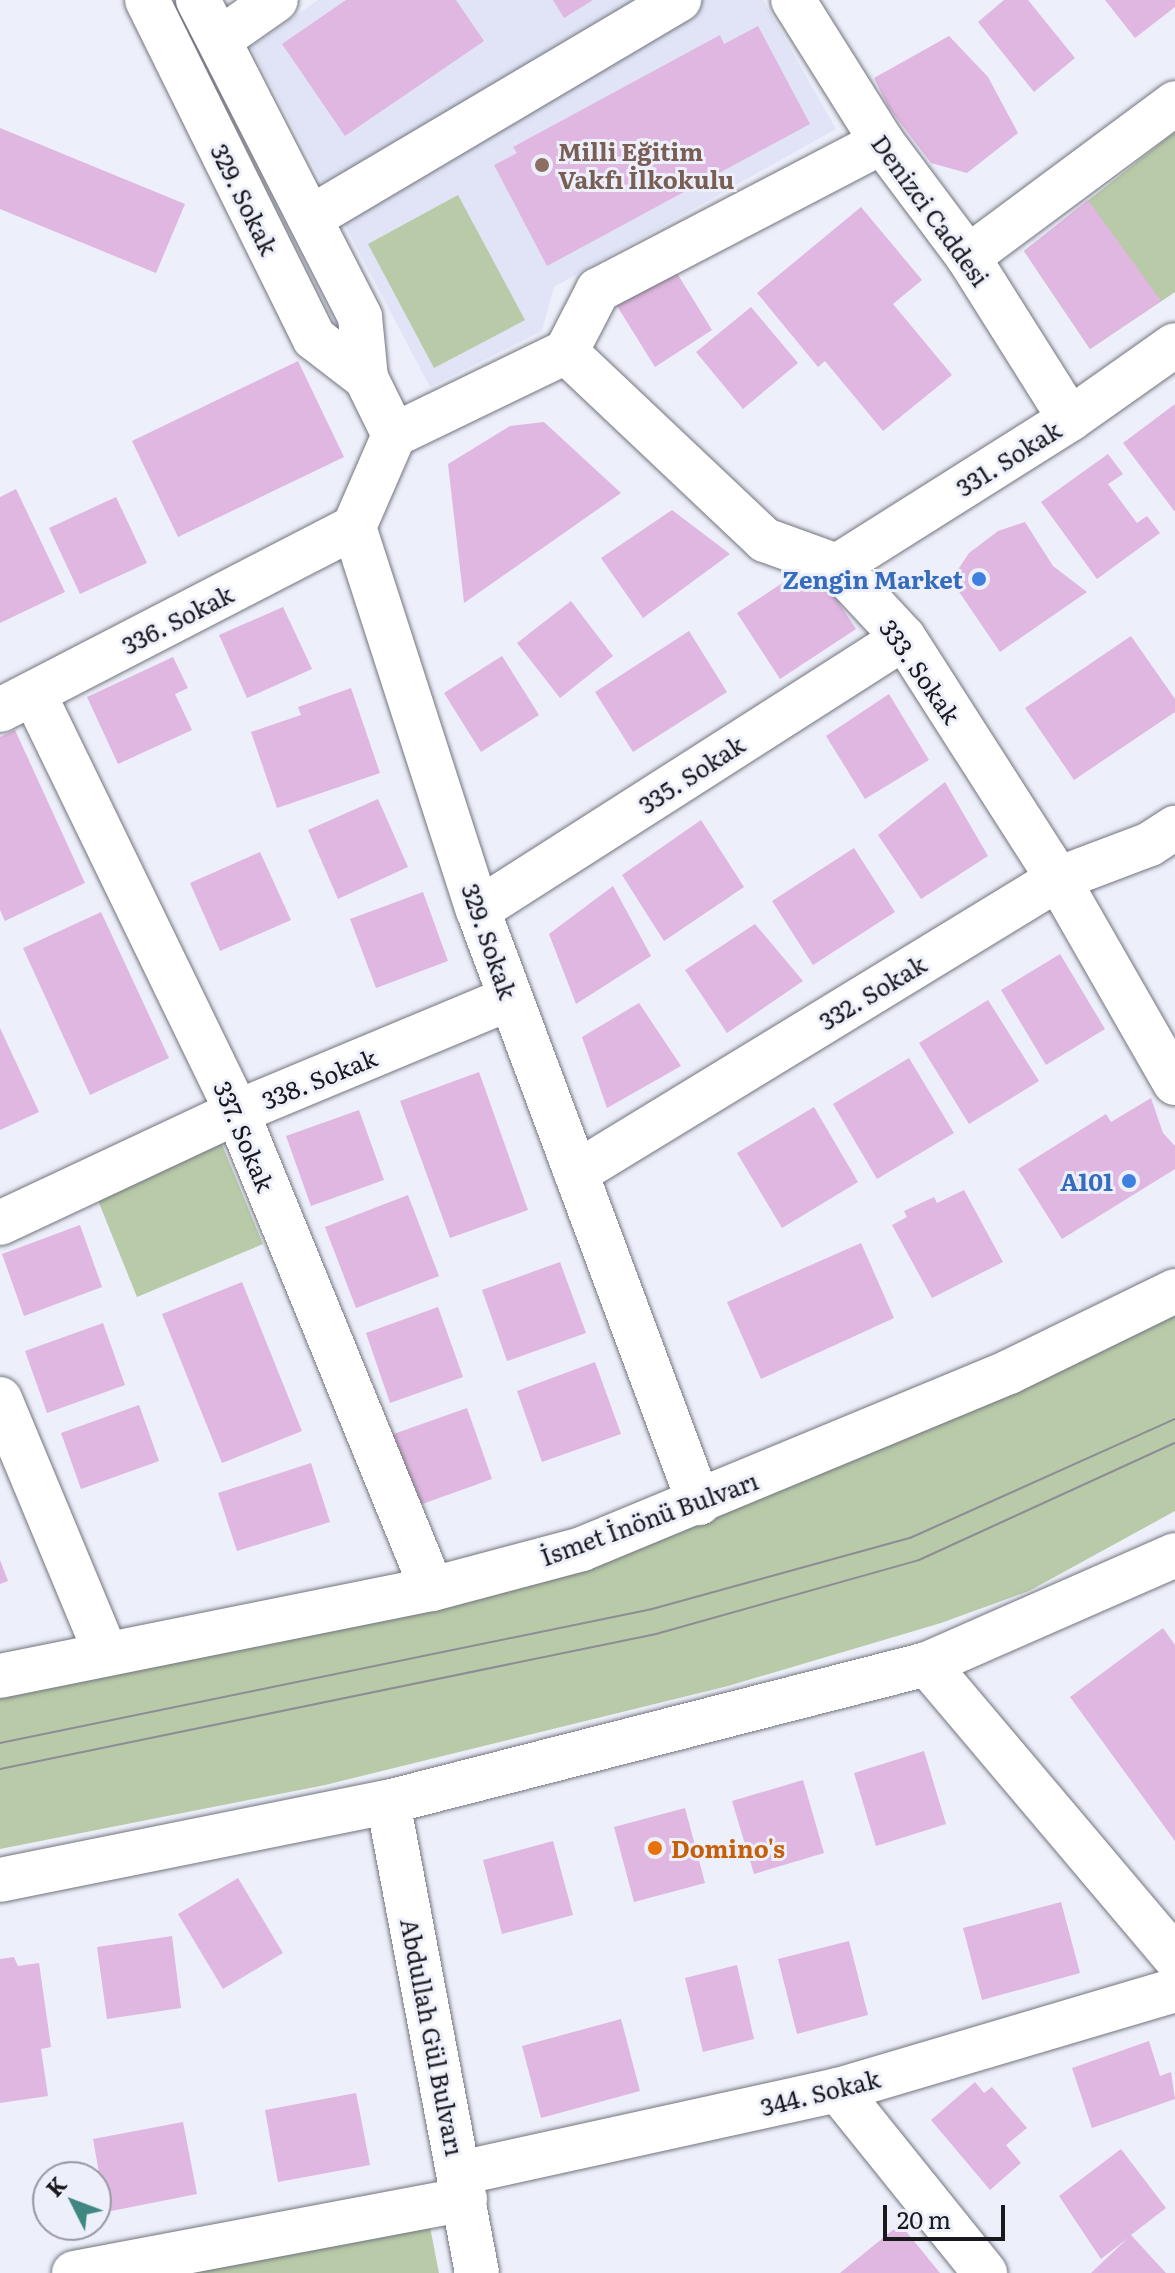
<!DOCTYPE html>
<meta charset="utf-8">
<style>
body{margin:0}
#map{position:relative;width:1175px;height:2273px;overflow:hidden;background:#edeffa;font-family:Literata,serif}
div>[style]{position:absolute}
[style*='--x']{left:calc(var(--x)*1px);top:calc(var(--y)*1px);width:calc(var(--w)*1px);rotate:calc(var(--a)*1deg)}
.built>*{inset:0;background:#e0e4f6}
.green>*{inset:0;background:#b8caa8}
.building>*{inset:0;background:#e0b7e0}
.roads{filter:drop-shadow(0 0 2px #73757e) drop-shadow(0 0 2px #73757e)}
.street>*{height:44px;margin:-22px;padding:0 22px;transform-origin:22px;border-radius:22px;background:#fff}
.secondary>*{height:44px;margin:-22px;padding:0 22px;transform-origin:22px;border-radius:22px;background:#fff}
.primary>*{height:44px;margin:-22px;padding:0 22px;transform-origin:22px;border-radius:22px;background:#fff}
.tram>*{height:2px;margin:-1px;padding:0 1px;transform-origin:1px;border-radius:1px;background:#8c8d95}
.dots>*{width:22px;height:22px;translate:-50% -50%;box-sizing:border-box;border:4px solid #edeffa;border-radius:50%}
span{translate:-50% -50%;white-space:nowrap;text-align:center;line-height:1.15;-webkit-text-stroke:6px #edeffa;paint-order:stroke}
.education-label{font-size:24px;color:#785e54;font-weight:700}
.left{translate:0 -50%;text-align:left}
.street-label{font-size:24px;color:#18191c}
.shop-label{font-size:24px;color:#366cbe;font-weight:700}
.right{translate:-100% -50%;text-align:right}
.food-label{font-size:24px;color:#c56008;font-weight:700}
.north{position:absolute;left:32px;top:2161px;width:80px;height:80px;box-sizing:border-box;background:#edeffa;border:2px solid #9899a1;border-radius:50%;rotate:312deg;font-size:22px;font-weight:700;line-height:32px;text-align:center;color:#18191c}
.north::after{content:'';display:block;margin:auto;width:28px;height:36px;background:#418781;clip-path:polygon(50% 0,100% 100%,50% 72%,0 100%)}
.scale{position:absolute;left:883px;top:2205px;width:122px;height:36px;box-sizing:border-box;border:4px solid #18191c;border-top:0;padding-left:10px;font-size:24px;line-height:28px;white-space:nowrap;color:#18191c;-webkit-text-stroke:6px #edeffa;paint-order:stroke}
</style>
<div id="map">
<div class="built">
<i style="clip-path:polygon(318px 0,763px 0,836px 129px,554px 287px,542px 331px,430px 387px,251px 47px)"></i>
</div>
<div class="green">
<i style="clip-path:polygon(1175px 132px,1175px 292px,1090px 349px,1024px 251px)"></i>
<i style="clip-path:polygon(458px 195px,525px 320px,434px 368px,368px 244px)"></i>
<i style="clip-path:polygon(221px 1142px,263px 1244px,137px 1297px,95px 1193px)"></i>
<i style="clip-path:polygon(1175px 1300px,1175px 1511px,1029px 1591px,941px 1623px,728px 1686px,325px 1785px,0 1849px,0 1692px,597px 1554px)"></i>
<i style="clip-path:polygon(428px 2217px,439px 2273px,137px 2273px)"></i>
</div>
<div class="building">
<i style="clip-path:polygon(346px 0,456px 0,484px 41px,345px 136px,282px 44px)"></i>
<i style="clip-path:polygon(553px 0,593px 0,564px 18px)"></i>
<i style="clip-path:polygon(1004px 0,1028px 0,1075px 58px,1034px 92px,978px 22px)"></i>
<i style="clip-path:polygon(1105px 0,1175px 0,1175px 7px,1135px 38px)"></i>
<i style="clip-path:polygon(758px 26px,810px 124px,547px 266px,494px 165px,517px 153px,513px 147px,720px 35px,724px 44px)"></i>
<i style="clip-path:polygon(949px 36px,988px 77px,1018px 133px,967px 173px,931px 163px,889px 108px,874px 78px)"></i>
<i style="clip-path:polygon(0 128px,185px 204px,156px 273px,0 209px)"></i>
<i style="clip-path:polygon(1088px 200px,1161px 301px,1090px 349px,1024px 251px)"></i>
<i style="clip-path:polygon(861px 207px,922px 280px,893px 304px,952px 375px,883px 431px,825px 361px,818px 367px,757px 293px)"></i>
<i style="clip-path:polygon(675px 270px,712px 330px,655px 367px,617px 306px)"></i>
<i style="clip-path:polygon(751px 307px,798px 363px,743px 409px,696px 352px)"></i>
<i style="clip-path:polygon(298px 361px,344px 457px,178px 537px,132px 441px)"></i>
<i style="clip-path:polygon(1175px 404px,1175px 512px,1123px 443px)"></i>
<i style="clip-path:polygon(544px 422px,621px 493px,464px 603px,448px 464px,510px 426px)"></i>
<i style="clip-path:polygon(1108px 454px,1123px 474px,1108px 484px,1137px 523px,1147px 516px,1160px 533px,1097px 579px,1041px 502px)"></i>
<i style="clip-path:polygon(16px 489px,65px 592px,0 623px,0 497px)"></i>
<i style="clip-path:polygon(116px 497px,147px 563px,80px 594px,49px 528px)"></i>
<i style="clip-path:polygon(672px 510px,730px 554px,643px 618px,601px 558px)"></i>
<i style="clip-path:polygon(1025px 522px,1053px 566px,1087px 592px,1000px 652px,951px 580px,969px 553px,998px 531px)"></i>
<i style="clip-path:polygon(813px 563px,856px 629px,780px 679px,737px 613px)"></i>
<i style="clip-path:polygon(571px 601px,613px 656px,560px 698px,517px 643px)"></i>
<i style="clip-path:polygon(283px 607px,312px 669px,247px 698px,219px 635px)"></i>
<i style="clip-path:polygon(689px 631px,727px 692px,633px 752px,595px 692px)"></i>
<i style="clip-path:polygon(1131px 636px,1175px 699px,1175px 712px,1074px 780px,1025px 708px)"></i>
<i style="clip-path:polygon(502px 656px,539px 715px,481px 752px,444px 693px)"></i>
<i style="clip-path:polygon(173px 657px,188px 688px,175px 694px,192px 730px,118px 764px,87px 697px)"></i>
<i style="clip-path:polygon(351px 688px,380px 773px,277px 808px,251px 732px,301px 715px,298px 707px)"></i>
<i style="clip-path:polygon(889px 694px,929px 760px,865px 799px,826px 736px)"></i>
<i style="clip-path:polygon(15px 730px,85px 883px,5px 921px,0 910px,0 737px)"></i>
<i style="clip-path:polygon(945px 782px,988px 856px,921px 899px,878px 835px)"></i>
<i style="clip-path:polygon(378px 799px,408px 867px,338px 899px,308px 830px)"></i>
<i style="clip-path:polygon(701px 820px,744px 887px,664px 941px,622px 875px)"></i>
<i style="clip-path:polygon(854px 848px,895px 912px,813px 965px,772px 901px)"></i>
<i style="clip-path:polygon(260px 852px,291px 920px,220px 951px,190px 883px)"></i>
<i style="clip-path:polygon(613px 886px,651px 956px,576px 1004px,549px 934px)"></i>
<i style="clip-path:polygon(423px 892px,448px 961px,376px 988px,350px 919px)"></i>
<i style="clip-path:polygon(101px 912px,169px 1058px,90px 1095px,23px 948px)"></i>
<i style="clip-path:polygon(755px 924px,803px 981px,727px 1033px,685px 970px)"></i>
<i style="clip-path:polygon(1060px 954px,1105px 1029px,1046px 1065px,1001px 990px)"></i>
<i style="clip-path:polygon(988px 1000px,1039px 1081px,969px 1124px,919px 1043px)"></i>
<i style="clip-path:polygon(639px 1003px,681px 1066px,607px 1108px,582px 1037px)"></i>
<i style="clip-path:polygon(0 1028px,39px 1112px,0 1130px)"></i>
<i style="clip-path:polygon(909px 1058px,954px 1133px,877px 1179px,833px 1104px)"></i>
<i style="clip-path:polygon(479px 1072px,528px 1210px,450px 1238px,400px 1101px)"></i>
<i style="clip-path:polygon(1151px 1098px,1163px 1133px,1175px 1146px,1175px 1169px,1062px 1239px,1018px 1169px,1106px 1114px,1111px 1122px)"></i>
<i style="clip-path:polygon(814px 1107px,858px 1182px,782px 1228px,737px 1153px)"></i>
<i style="clip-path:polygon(359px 1110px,384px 1180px,311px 1206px,286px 1136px)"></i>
<i style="clip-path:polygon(964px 1190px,1003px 1262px,932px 1298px,892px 1225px,907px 1217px,904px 1211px,934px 1197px,937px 1203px)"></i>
<i style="clip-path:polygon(408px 1195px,439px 1276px,356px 1308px,325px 1227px)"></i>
<i style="clip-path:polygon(80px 1225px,102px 1287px,24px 1316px,2px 1254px)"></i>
<i style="clip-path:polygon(861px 1243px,894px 1318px,761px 1379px,727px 1302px)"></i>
<i style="clip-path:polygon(560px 1262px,586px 1333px,507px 1361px,482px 1290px)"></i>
<i style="clip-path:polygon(242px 1282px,302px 1431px,222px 1463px,162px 1314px)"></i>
<i style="clip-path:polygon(438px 1307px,463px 1377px,390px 1403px,366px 1333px)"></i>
<i style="clip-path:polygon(103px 1323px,125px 1385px,47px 1413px,25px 1351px)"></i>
<i style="clip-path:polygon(595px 1362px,621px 1434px,542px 1462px,517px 1391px)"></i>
<i style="clip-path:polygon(139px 1405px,159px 1461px,81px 1489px,61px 1433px)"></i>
<i style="clip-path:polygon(467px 1408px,492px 1479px,414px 1507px,388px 1436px)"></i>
<i style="clip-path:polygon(311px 1463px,330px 1522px,237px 1551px,218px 1493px)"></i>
<i style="clip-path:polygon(0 1560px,8px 1581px,0 1584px)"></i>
<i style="clip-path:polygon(1163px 1628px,1175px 1645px,1175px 1841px,1070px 1697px)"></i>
<i style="clip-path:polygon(924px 1751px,946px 1824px,876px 1846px,854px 1773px)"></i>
<i style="clip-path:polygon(803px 1780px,824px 1853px,754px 1874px,732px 1801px)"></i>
<i style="clip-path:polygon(685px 1808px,705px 1883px,634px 1902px,614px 1827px)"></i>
<i style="clip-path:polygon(553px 1841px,573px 1915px,502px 1934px,483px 1860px)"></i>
<i style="clip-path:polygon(238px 1878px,283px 1953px,223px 1989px,178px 1914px)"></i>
<i style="clip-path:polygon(1061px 1902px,1080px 1973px,982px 2000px,963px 1928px)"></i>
<i style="clip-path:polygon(172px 1936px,181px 2008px,107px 2019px,97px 1947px)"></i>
<i style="clip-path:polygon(849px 1941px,868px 2015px,797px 2034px,778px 1959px)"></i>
<i style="clip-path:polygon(14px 1957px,18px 1966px,39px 1963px,51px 2047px,41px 2049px,48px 2096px,0 2103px,0 1959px)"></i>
<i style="clip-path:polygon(737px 1965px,754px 2039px,703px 2052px,685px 1978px)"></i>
<i style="clip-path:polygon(621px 2019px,640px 2091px,541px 2118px,522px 2046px)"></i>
<i style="clip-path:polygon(1149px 2041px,1160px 2076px,1171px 2072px,1175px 2099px,1092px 2128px,1072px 2068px)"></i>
<i style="clip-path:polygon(975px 2082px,984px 2093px,992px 2087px,1027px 2128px,1006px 2145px,1021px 2163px,990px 2190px,931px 2120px)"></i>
<i style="clip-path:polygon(356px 2093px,370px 2165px,278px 2182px,265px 2110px)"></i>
<i style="clip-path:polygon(183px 2122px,197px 2194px,106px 2212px,93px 2139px)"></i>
<i style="clip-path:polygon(1121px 2149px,1166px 2208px,1131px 2235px,1166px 2273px,1091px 2273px,1128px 2238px,1101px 2259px,1059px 2196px)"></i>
<i style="clip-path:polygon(900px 2224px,940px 2273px,840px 2273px)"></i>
</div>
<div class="roads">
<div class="street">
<i style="--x:220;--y:39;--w:68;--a:-34.9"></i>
<i style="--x:310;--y:218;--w:429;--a:-30.6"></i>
<i style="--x:968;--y:257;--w:258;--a:-36.6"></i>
<i style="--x:566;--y:352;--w:70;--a:-62.7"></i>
<i style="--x:598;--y:290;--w:320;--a:-27.5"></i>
<i style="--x:394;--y:435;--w:191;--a:-25.8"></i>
<i style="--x:566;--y:352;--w:274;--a:43.4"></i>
<i style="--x:765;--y:540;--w:77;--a:19.9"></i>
<i style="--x:837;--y:566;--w:98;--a:47.1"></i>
<i style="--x:904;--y:638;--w:286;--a:57.4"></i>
<i style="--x:1058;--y:879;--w:235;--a:60.2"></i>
<i style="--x:837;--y:566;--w:275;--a:-32.2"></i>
<i style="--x:1070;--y:419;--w:128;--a:-35.2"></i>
<i style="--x:34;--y:694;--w:465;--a:64.1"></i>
<i style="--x:237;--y:1112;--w:515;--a:67.77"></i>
<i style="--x:0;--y:710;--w:399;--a:-27.3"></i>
<i style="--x:478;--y:910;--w:505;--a:-32.56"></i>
<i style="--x:576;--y:1173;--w:565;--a:-31.38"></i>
<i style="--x:1058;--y:879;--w:98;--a:-20.8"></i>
<i style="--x:1150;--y:844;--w:30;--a:-33"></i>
<i style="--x:0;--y:1223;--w:262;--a:-25.1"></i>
<i style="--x:237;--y:1112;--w:295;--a:-22.6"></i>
<i style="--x:0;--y:1399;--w:276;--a:67.4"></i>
<i style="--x:927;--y:1664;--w:384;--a:49.8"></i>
<i style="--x:838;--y:2090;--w:235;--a:51.2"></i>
<i style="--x:460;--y:2173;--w:387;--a:-12.4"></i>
<i style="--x:838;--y:2090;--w:352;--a:-16.5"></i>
<i style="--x:74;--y:2273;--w:398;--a:-10.7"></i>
</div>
<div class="secondary">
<i style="--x:147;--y:0;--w:377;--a:63.7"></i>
<i style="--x:314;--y:338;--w:66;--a:37.6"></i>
<i style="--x:198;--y:0;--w:356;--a:62.9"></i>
<i style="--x:360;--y:317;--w:61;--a:84.4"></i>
<i style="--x:366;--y:378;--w:64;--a:63.8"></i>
<i style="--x:394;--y:435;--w:100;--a:113.5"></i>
<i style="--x:354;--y:527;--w:403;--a:72.1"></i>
<i style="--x:478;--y:910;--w:633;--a:69.56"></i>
<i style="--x:793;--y:0;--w:168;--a:57.9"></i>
<i style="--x:882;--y:142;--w:144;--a:53.2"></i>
<i style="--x:968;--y:257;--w:191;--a:57.8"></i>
<i style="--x:388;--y:1802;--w:479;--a:79.3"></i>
</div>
<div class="primary">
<i style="--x:0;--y:1676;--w:441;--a:-11.4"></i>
<i style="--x:432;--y:1589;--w:155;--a:-14.9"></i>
<i style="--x:582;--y:1549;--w:462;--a:-22.5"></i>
<i style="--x:1009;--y:1372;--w:185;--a:-26"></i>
<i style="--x:0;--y:1880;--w:396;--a:-11.4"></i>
<i style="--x:388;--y:1802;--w:556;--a:-14.36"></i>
<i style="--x:927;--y:1664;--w:271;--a:-23.7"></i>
</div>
</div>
<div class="tram">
<i style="--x:0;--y:1743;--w:666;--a:-11.61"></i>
<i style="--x:652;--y:1609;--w:268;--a:-15.4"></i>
<i style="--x:910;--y:1538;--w:290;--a:-24.2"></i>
<i style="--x:0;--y:1769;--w:670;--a:-11.63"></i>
<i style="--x:656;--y:1634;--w:273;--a:-15.7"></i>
<i style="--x:919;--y:1560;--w:281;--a:-24.6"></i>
</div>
<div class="dots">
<i style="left:542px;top:165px;background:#8d6e63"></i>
<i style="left:979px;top:579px;background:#3f7fe0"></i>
<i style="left:1129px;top:1181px;background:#3f7fe0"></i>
<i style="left:655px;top:1848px;background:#e8710a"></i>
</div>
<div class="education-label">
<span class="left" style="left:558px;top:165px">Milli Eğitim<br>Vakfı İlkokulu</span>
</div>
<div class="street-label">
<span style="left:245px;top:199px;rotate:64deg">329. Sokak</span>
<span style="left:931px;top:210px;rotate:54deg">Denizci Caddesi</span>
<span style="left:1008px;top:458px;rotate:-32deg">331. Sokak</span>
<span style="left:177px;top:619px;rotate:-27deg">336. Sokak</span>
<span style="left:921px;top:671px;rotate:55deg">333. Sokak</span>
<span style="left:691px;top:774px;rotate:-33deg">335. Sokak</span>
<span style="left:490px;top:941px;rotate:71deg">329. Sokak</span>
<span style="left:872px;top:992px;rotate:-31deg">332. Sokak</span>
<span style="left:319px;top:1078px;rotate:-22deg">338. Sokak</span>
<span style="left:245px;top:1136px;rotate:67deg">337. Sokak</span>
<span style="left:649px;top:1518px;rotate:-20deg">İsmet İnönü Bulvarı</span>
<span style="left:433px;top:2037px;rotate:79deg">Abdullah Gül Bulvarı</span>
<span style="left:820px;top:2092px;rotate:-14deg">344. Sokak</span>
</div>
<div class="shop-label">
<span class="right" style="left:963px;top:579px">Zengin Market</span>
<span class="right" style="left:1113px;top:1181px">A101</span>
</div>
<div class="food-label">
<span class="left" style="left:671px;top:1848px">Domino's</span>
</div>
<div class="north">K</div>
<div class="scale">20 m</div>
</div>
